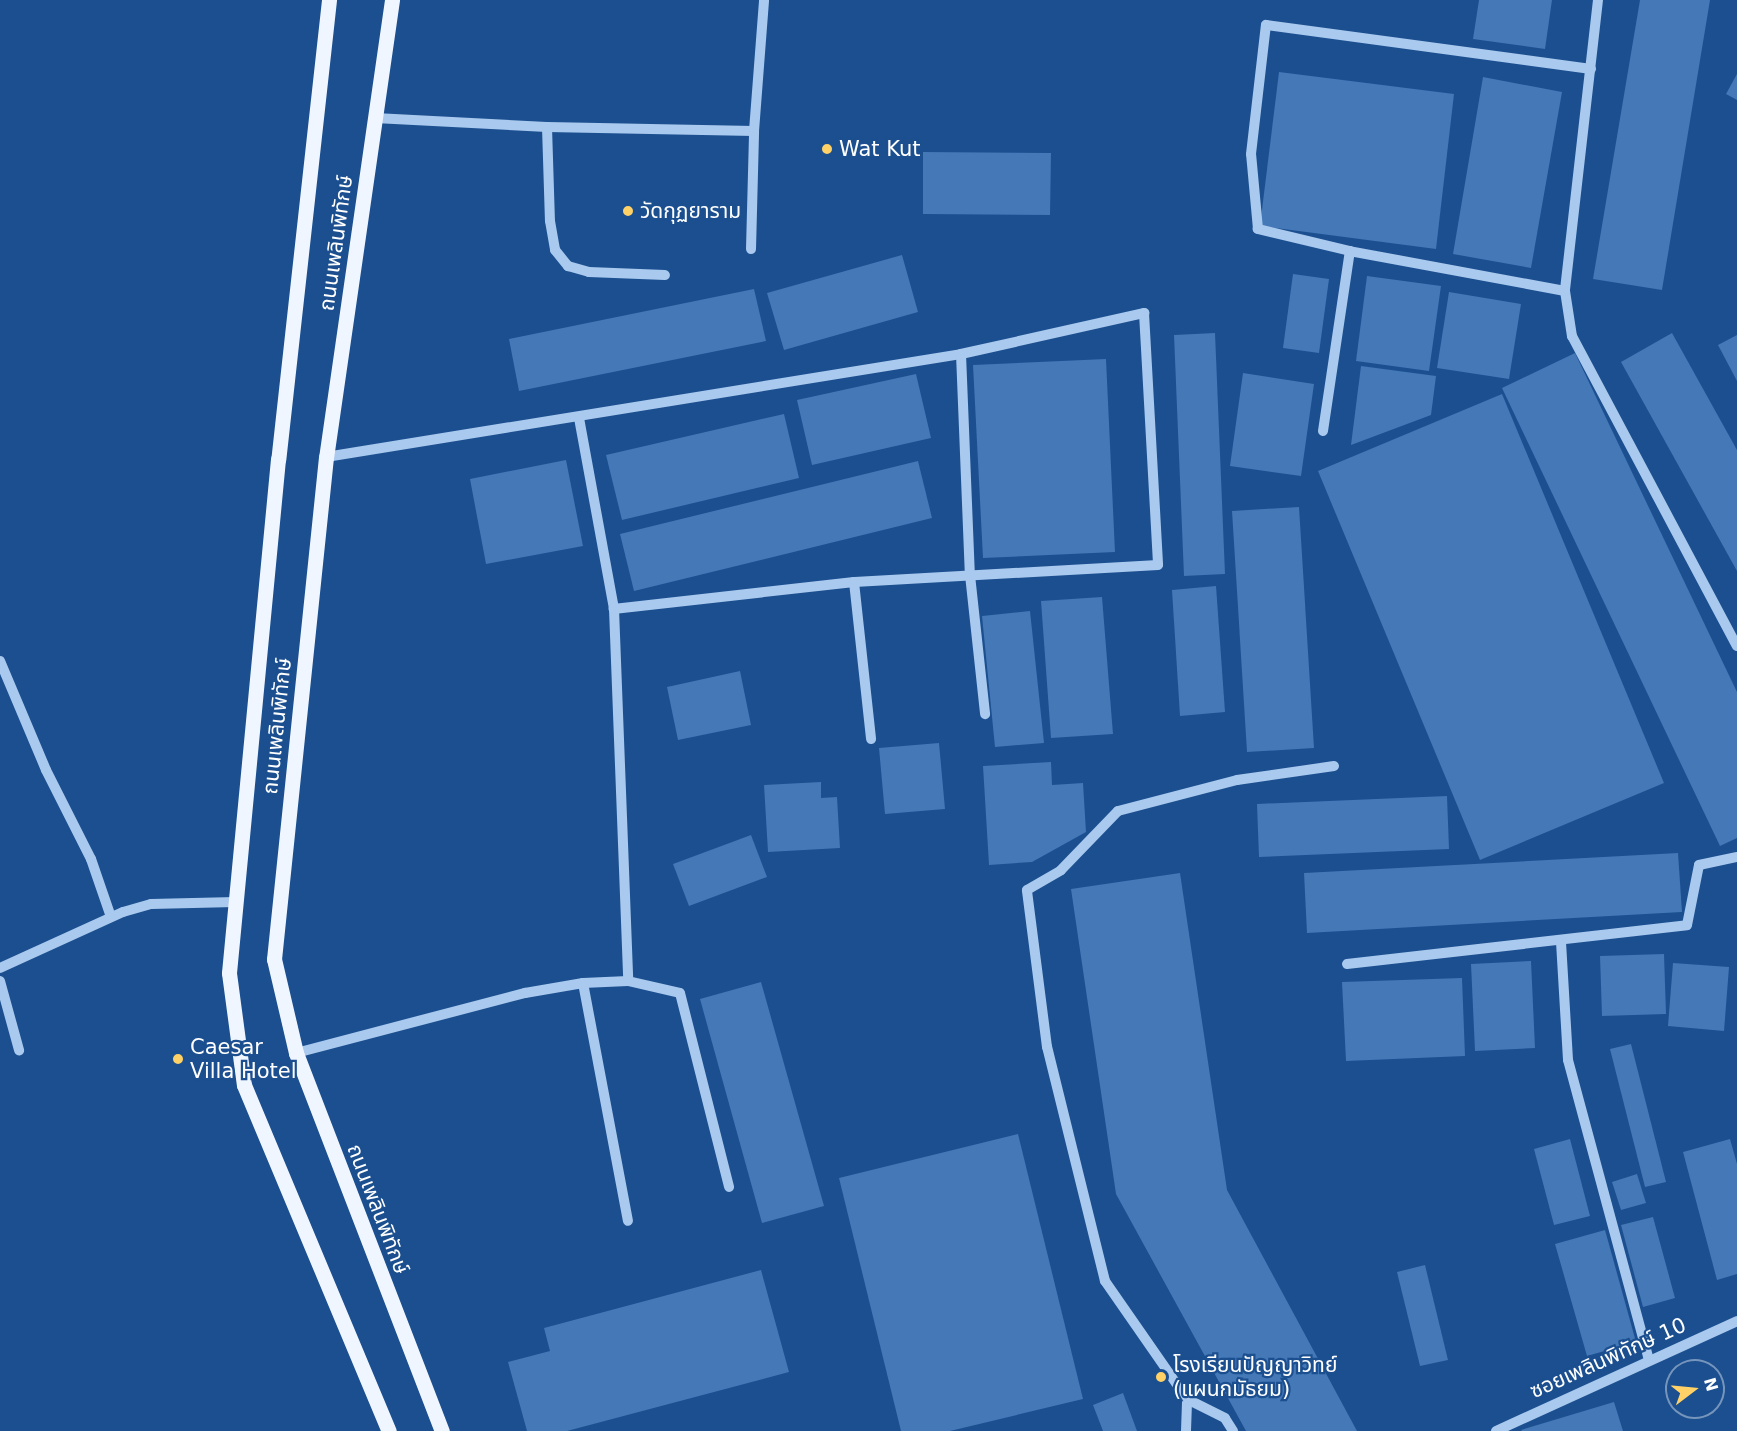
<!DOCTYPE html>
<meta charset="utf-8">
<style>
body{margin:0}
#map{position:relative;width:1737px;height:1431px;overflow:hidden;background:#1b4f8f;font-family:"DejaVu Sans","Noto Sans Thai",sans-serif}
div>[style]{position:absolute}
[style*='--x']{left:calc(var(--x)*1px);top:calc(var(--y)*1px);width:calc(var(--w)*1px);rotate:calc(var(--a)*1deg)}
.building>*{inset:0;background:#4478b7}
.minor>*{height:10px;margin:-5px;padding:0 5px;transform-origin:5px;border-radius:5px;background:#a9c9ee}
.major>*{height:15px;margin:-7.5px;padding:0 7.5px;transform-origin:7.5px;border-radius:7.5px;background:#f0f6ff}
.dots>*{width:16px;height:16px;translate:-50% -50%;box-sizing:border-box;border:3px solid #1b4f8f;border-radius:50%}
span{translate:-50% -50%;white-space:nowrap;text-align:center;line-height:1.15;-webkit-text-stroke:4.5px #1b4f8f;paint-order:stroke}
.poi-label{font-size:21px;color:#fff}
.left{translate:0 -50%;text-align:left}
.street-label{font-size:21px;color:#fff}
.north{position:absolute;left:1665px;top:1359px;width:60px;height:60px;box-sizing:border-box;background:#1b4f8f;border:2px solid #7695bc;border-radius:50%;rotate:74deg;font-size:16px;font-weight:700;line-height:24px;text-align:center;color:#fff}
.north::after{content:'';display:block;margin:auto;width:21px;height:27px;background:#ffd166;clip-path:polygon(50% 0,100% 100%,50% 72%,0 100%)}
</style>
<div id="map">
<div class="building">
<i style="clip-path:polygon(1479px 0,1552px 0,1545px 49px,1473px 39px)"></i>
<i style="clip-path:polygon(1640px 0,1710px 0,1662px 290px,1593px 279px)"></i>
<i style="clip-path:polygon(1279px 72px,1454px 94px,1436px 249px,1260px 226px)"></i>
<i style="clip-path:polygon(1737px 74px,1737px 100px,1726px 94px)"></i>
<i style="clip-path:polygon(1483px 77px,1562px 92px,1531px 268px,1453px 254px)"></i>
<i style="clip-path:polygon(923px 152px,1051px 153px,1050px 215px,923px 214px)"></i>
<i style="clip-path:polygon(902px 255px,918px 312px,784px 350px,767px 293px)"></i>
<i style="clip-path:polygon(1293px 274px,1329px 279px,1319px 353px,1283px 348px)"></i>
<i style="clip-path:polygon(1367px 276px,1441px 286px,1429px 371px,1356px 361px)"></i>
<i style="clip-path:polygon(754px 289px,766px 341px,519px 391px,509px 339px)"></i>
<i style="clip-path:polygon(1449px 292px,1521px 304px,1509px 379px,1437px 368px)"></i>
<i style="clip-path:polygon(1215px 333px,1225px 574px,1184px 576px,1174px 335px)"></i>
<i style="clip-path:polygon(1672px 333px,1737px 450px,1737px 571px,1621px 362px)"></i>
<i style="clip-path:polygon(1737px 335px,1737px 381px,1718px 345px)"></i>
<i style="clip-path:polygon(1575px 353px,1737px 692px,1737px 838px,1720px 846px,1502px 388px)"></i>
<i style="clip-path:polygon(1106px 359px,1115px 552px,983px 558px,973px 365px)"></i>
<i style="clip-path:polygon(1361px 366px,1436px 376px,1431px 415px,1351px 445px)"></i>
<i style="clip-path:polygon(1243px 373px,1314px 384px,1301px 476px,1230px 466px)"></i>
<i style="clip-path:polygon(916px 374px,931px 438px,812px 465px,797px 400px)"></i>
<i style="clip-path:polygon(1502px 394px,1664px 783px,1480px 860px,1318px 471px)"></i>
<i style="clip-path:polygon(784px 414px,799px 478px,622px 520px,606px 455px)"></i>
<i style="clip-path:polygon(566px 460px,583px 546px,486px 564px,470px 479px)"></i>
<i style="clip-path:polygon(918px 461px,932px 518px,634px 591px,620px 534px)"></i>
<i style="clip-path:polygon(1299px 507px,1314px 748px,1247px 752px,1232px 511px)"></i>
<i style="clip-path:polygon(1216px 586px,1225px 712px,1180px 716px,1172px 590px)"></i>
<i style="clip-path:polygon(1102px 597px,1113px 734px,1051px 738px,1041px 601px)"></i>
<i style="clip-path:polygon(1030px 611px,1044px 743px,995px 747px,982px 616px)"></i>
<i style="clip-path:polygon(740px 671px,751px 725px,678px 740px,667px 687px)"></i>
<i style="clip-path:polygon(939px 743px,945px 809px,885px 814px,879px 748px)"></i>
<i style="clip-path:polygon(1051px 762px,1052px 785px,1083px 783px,1086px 832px,1032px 862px,989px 865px,983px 766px)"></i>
<i style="clip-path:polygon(821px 782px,821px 798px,837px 797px,840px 848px,768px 852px,764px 785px)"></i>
<i style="clip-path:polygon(1447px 796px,1449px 849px,1259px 857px,1257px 804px)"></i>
<i style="clip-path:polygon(751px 835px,767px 877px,689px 906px,673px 864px)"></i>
<i style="clip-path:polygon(1678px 853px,1682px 912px,1307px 933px,1304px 873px)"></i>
<i style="clip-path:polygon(1180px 873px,1227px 1190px,1357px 1431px,1246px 1431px,1116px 1194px,1071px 889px)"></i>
<i style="clip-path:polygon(1664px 954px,1666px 1014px,1602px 1016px,1600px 956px)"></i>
<i style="clip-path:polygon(1531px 961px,1535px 1048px,1475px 1051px,1471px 964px)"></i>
<i style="clip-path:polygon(1673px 963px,1729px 967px,1724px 1031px,1668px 1026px)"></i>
<i style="clip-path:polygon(1462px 978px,1465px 1056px,1346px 1061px,1342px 982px)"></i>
<i style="clip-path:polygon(761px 982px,824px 1206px,762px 1223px,700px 999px)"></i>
<i style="clip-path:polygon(1631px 1044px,1666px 1182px,1645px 1187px,1610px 1049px)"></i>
<i style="clip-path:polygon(1018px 1134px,1083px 1399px,950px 1431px,901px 1431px,839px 1178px)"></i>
<i style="clip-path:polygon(1570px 1139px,1590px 1216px,1554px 1225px,1534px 1149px)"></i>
<i style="clip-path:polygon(1730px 1139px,1737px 1164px,1737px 1274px,1717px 1280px,1683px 1152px)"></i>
<i style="clip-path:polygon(1637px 1174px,1646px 1203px,1621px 1210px,1612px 1182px)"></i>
<i style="clip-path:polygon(1653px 1217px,1675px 1298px,1643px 1307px,1621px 1225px)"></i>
<i style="clip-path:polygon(1605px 1230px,1636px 1342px,1587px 1356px,1555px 1244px)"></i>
<i style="clip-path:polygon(1425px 1265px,1448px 1360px,1420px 1366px,1397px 1272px)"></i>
<i style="clip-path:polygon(761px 1270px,789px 1372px,567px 1431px,527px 1431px,508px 1362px,550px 1351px,544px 1328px)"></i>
<i style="clip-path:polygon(1123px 1393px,1137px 1431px,1103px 1431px,1093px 1405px)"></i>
<i style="clip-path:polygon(1614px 1402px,1623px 1431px,1522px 1431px,1521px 1430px)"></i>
</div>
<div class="minor">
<i style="--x:1598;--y:0;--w:293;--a:96.5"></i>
<i style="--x:1565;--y:291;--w:46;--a:81.2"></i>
<i style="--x:1572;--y:336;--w:351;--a:62"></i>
<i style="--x:375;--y:118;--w:172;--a:3"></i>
<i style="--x:547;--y:127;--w:207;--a:1.1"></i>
<i style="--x:547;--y:127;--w:94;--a:88.2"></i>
<i style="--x:550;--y:221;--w:29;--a:80"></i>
<i style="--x:555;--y:250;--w:21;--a:51"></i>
<i style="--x:568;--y:266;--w:22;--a:16"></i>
<i style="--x:589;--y:272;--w:76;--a:2.3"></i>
<i style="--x:751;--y:249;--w:118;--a:-88.5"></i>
<i style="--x:754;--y:131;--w:131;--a:-85.6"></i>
<i style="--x:1565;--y:291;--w:219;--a:-169.5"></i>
<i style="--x:1350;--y:251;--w:95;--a:-166.6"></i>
<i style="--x:1258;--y:229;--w:75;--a:-95.3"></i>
<i style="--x:1251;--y:154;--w:130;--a:-83.4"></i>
<i style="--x:1266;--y:25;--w:328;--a:7.7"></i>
<i style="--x:961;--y:354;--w:221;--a:87.7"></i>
<i style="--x:970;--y:575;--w:140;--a:83.8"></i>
<i style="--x:579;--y:418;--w:194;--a:79.6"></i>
<i style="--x:614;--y:609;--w:372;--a:87.8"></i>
<i style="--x:1323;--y:431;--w:182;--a:-81.5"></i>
<i style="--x:326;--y:457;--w:643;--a:-9.21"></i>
<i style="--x:961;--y:354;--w:188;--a:-12.6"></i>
<i style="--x:1144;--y:313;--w:252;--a:86.8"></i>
<i style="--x:1158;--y:565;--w:304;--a:176.8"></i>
<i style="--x:854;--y:582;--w:242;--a:173.6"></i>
<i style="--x:854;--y:582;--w:158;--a:83.8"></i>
<i style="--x:0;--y:661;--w:118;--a:67.1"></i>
<i style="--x:46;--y:770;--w:100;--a:63.2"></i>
<i style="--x:91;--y:859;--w:61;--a:71"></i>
<i style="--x:1561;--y:942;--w:118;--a:86.6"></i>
<i style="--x:1568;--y:1060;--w:311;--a:74.9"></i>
<i style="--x:1347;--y:964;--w:342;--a:-6.5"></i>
<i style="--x:1687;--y:925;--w:61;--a:-78.7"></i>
<i style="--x:1699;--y:865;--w:39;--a:-12"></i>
<i style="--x:0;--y:968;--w:135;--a:-24.5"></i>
<i style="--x:123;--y:912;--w:29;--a:-16"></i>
<i style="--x:151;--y:904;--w:84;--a:-1.4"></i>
<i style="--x:0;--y:981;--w:72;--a:74.6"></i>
<i style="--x:583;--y:983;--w:242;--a:79.3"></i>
<i style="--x:296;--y:1053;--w:237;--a:-14.7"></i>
<i style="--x:525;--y:993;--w:59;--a:-9.8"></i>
<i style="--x:583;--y:983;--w:45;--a:-2.5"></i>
<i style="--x:628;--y:981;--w:53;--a:13"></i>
<i style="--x:680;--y:993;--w:200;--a:75.8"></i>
<i style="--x:1186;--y:1431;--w:32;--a:-88"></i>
<i style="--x:1233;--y:1431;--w:15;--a:-122"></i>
<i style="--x:1225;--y:1418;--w:42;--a:-153.4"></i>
<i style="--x:1187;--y:1399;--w:144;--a:-124.8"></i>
<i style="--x:1105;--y:1281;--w:241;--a:-103.9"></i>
<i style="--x:1047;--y:1047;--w:158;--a:-97.3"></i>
<i style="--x:1027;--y:890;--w:39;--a:-30"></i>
<i style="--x:1061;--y:870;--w:82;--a:-46"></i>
<i style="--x:1118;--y:811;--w:123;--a:-14.6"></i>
<i style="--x:1237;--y:780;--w:98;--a:-8.2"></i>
<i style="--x:1496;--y:1431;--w:265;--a:-24.5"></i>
</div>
<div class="major">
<i style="--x:329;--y:0;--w:462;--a:96.3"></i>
<i style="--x:278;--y:459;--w:516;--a:95.45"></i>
<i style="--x:229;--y:973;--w:113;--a:82.4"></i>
<i style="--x:244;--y:1085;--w:375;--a:67.3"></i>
<i style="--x:392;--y:0;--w:462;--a:98.2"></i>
<i style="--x:326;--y:457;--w:505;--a:95.91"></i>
<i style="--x:274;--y:959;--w:97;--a:76.8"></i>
<i style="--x:296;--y:1053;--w:405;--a:68.9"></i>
</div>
<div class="dots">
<i style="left:827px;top:149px;background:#ffd166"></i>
<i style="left:628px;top:211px;background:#ffd166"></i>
<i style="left:178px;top:1059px;background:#ffd166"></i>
<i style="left:1161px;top:1377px;background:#ffd166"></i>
</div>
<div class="poi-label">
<span class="left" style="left:839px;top:149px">Wat Kut</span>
<span class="left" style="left:640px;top:211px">วัดกุฏยาราม</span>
<span class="left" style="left:190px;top:1059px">Caesar<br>Villa Hotel</span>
<span class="left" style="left:1173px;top:1377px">โรงเรียนปัญญาวิทย์<br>(แผนกมัธยม)</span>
</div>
<div class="street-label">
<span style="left:336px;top:243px;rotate:-82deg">ถนนเพลินพิทักษ์</span>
<span style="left:277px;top:726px;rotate:-84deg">ถนนเพลินพิทักษ์</span>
<span style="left:378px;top:1209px;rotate:69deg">ถนนเพลินพิทักษ์</span>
<span style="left:1608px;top:1358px;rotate:-24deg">ซอยเพลินพิทักษ์ 10</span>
</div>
<div class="north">N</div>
</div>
